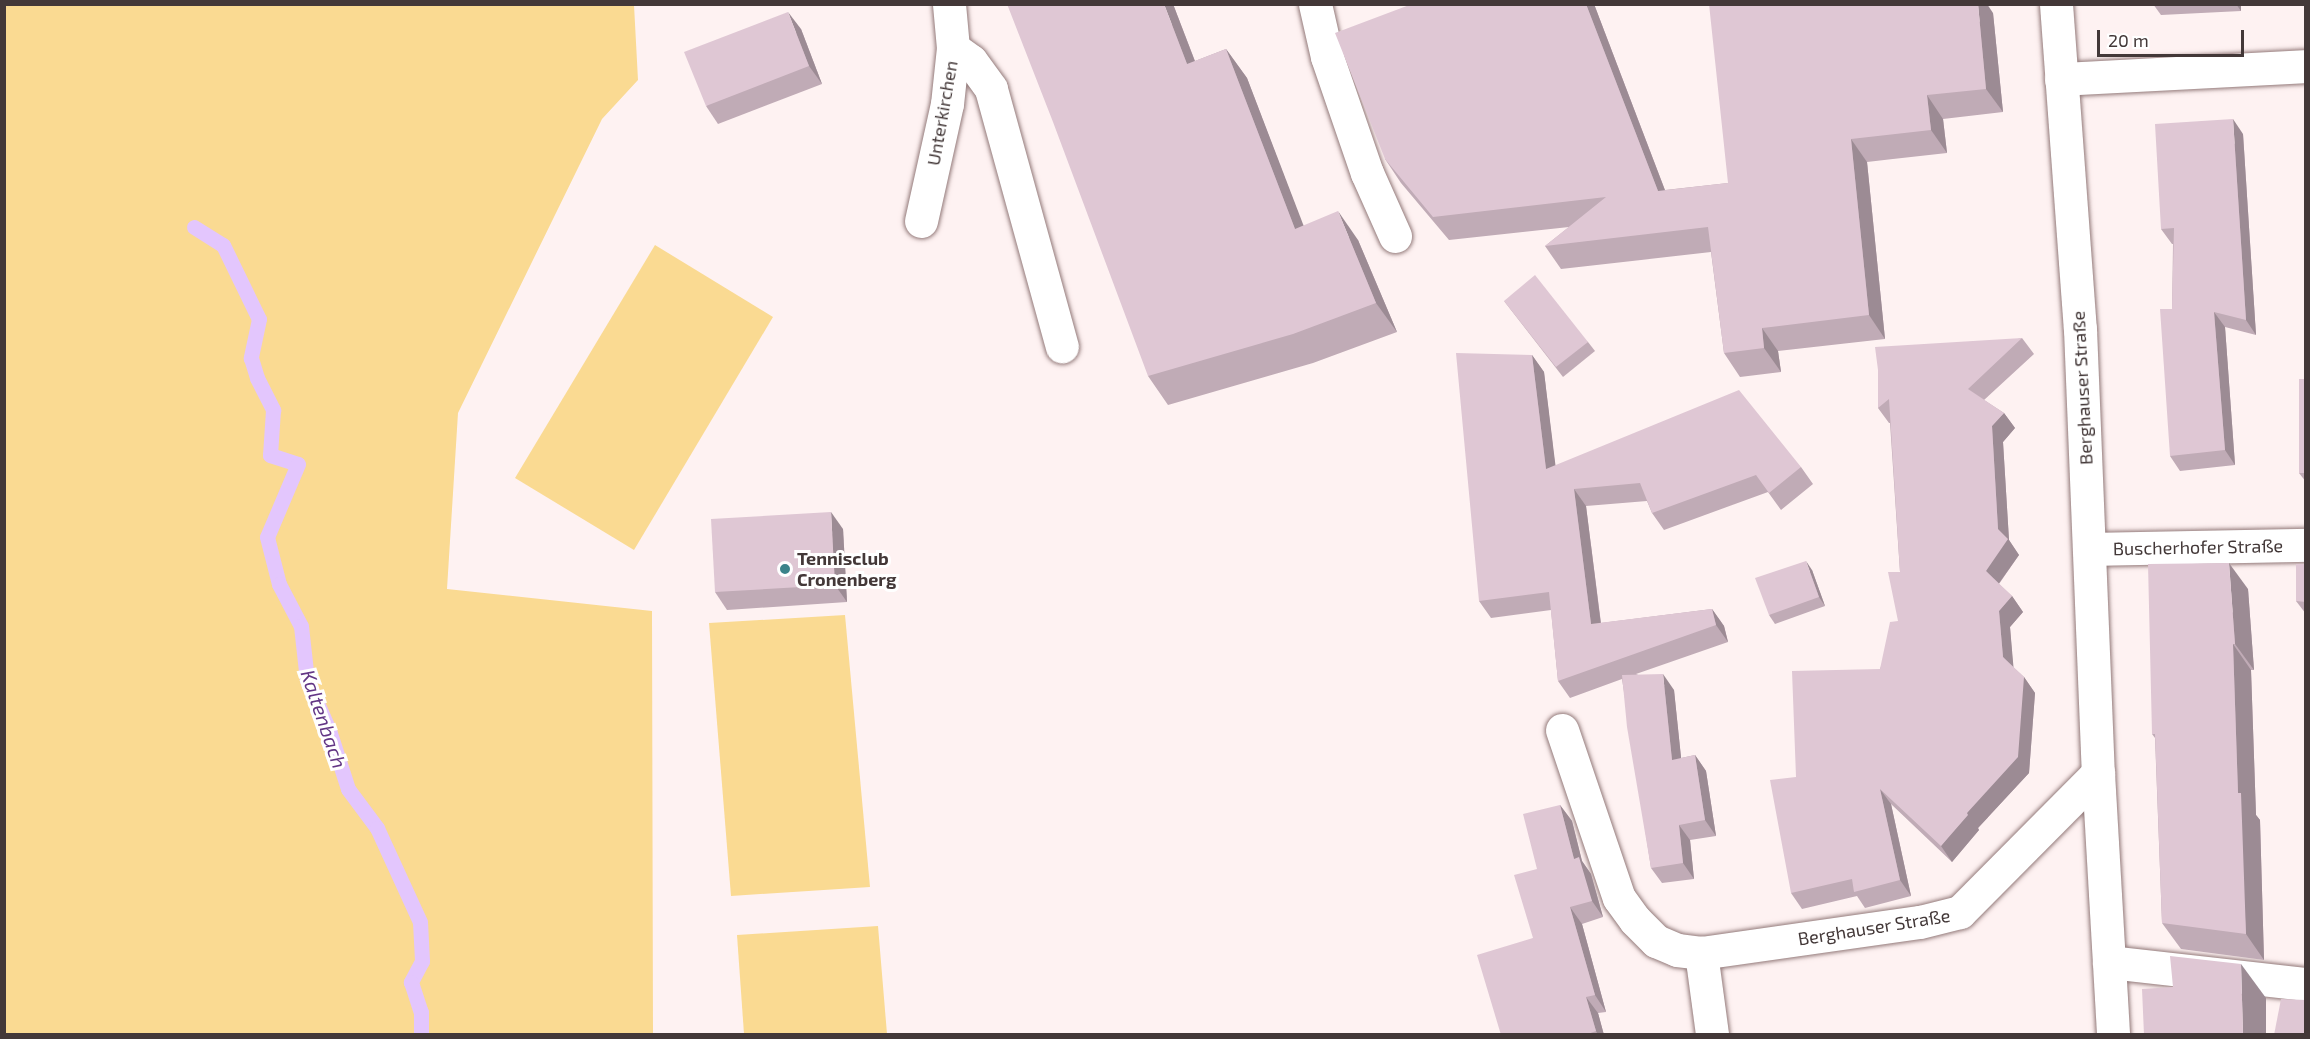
<!DOCTYPE html>
<meta charset="utf-8">
<style>
body{margin:0}
#map{position:relative;width:2310px;height:1039px;overflow:hidden;background:#fef2f2;font-family:"Exo 2",sans-serif}
div>[style]{position:absolute}
[style*='--x']{left:calc(var(--x)*1px);top:calc(var(--y)*1px);width:calc(var(--w)*1px);rotate:calc(var(--a)*1deg)}
.green>*{inset:0;background:#fada92}
.stream>*{height:15px;margin:-7.5px;padding:0 7.5px;transform-origin:7.5px;border-radius:7.5px;background:#e3c6fd}
.roads{filter:drop-shadow(0 0 2px #937a7a) drop-shadow(0 0 2px #937a7a)}
.minor>*{height:33px;margin:-16.5px;padding:0 16.5px;transform-origin:16.5px;border-radius:16.5px;background:#fff}
.wall>*{inset:0;background:#c0abb6}
.shaded-wall>*{inset:0;background:#9c8b94}
.building>*{inset:0;background:#dfc7d4}
.dots>*{width:16px;height:16px;translate:-50% -50%;box-sizing:border-box;border:3px solid #fff;border-radius:50%}
span{translate:-50% -50%;white-space:nowrap;text-align:center;line-height:1.15;-webkit-text-stroke:6px #fff;paint-order:stroke}
.street-label{font-size:18px;color:#433838}
.poi-label{font-size:18px;color:#433838;font-weight:700}
.left{translate:0 -50%;text-align:left}
.water-label{font-size:20px;color:#633685;font-style:italic}
.frame{position:absolute;inset:0;border:6px solid #433838;pointer-events:none}
.scale{position:absolute;left:2097px;top:30px;width:147px;height:27px;box-sizing:border-box;border:3px solid #433838;border-top:0;padding-left:8px;font-size:18px;line-height:21px;white-space:nowrap;color:#433838;-webkit-text-stroke:4px #fff;paint-order:stroke}
</style>
<div id="map">
<div class="green">
<i style="clip-path:polygon(5px 4px,634px 5px,638px 80px,602px 119px,458px 413px,447px 589px,652px 611px,653px 1034px,5px 1034px)"></i>
<i style="clip-path:polygon(655px 245px,773px 317px,634px 550px,515px 478px)"></i>
<i style="clip-path:polygon(845px 615px,870px 887px,731px 896px,709px 623px)"></i>
<i style="clip-path:polygon(878px 926px,887px 1034px,744px 1034px,737px 935px)"></i>
</div>
<div class="stream">
<i style="--x:194;--y:227;--w:34;--a:32"></i>
<i style="--x:223;--y:245;--w:82;--a:64.1"></i>
<i style="--x:259;--y:319;--w:40;--a:102"></i>
<i style="--x:251;--y:358;--w:21;--a:73"></i>
<i style="--x:257;--y:378;--w:36;--a:63"></i>
<i style="--x:273;--y:410;--w:45;--a:93.8"></i>
<i style="--x:270;--y:455;--w:29;--a:18"></i>
<i style="--x:298;--y:464;--w:79;--a:113"></i>
<i style="--x:267;--y:537;--w:49;--a:75.7"></i>
<i style="--x:279;--y:584;--w:47;--a:62.4"></i>
<i style="--x:301;--y:626;--w:54;--a:83.7"></i>
<i style="--x:307;--y:680;--w:55;--a:66.3"></i>
<i style="--x:329;--y:730;--w:62;--a:72.1"></i>
<i style="--x:348;--y:789;--w:49;--a:53.4"></i>
<i style="--x:377;--y:828;--w:103;--a:65.4"></i>
<i style="--x:420;--y:922;--w:39;--a:87"></i>
<i style="--x:422;--y:961;--w:24;--a:118"></i>
<i style="--x:411;--y:982;--w:32;--a:72"></i>
<i style="--x:421;--y:1012;--w:22;--a:90"></i>
</div>
<div class="roads">
<div class="minor">
<i style="--x:1315;--y:4;--w:54;--a:77.2"></i>
<i style="--x:1327;--y:57;--w:123;--a:71"></i>
<i style="--x:1367;--y:173;--w:69;--a:66"></i>
<i style="--x:2056;--y:4;--w:326;--a:85.8"></i>
<i style="--x:2080;--y:329;--w:444;--a:87.7"></i>
<i style="--x:2098;--y:773;--w:261;--a:86.7"></i>
<i style="--x:953;--y:48;--w:22;--a:36"></i>
<i style="--x:971;--y:61;--w:34;--a:54"></i>
<i style="--x:991;--y:89;--w:267;--a:74.6"></i>
<i style="--x:2061;--y:79;--w:245;--a:-3"></i>
<i style="--x:921;--y:221;--w:120;--a:-77.5"></i>
<i style="--x:947;--y:104;--w:56;--a:-83.9"></i>
<i style="--x:953;--y:48;--w:44;--a:-95.2"></i>
<i style="--x:2091;--y:549;--w:215;--a:-1.1"></i>
<i style="--x:1562;--y:730;--w:177;--a:71.3"></i>
<i style="--x:1619;--y:898;--w:27;--a:54"></i>
<i style="--x:1635;--y:920;--w:30;--a:45"></i>
<i style="--x:1656;--y:941;--w:23;--a:23"></i>
<i style="--x:1677;--y:950;--w:24;--a:7"></i>
<i style="--x:2109;--y:962;--w:198;--a:6.4"></i>
<i style="--x:1712;--y:1034;--w:82;--a:-97.7"></i>
<i style="--x:1701;--y:953;--w:221;--a:-8.1"></i>
<i style="--x:1920;--y:922;--w:41;--a:-14"></i>
<i style="--x:1960;--y:912;--w:196;--a:-45.2"></i>
</div>
</div>
<div class="wall">
<i style="clip-path:polygon(1173px 4px,1195px 61px,1226px 49px,1247px 78px,1303px 226px,1358px 240px,1397px 332px,1313px 363px,1168px 405px,1148px 376px)"></i>
<i style="clip-path:polygon(1412px 4px,1594px 4px,1665px 190px,1728px 183px,1993px 13px,2003px 112px,1943px 119px,1947px 153px,1867px 162px,1885px 339px,1778px 351px,1781px 372px,1740px 377px,1724px 353px,1711px 252px,1561px 269px,1545px 246px,1569px 227px,1449px 240px,1401px 183px,1385px 159px)"></i>
<i style="clip-path:polygon(2153px 4px,2241px 4px,2241px 11px,2161px 15px)"></i>
<i style="clip-path:polygon(801px 29px,822px 84px,718px 124px,706px 106px)"></i>
<i style="clip-path:polygon(2243px 134px,2256px 335px,2225px 327px,2235px 465px,2180px 471px,2170px 456px,2173px 244px,2172px 244px,2161px 229px)"></i>
<i style="clip-path:polygon(1504px 301px,1588px 342px,1595px 351px,1563px 377px)"></i>
<i style="clip-path:polygon(2022px 338px,2034px 354px,1984px 400px,2004px 413px,2015px 428px,2003px 442px,2009px 540px,2019px 555px,1999px 584px,2012px 596px,2023px 612px,2010px 627px,2013px 667px,2024px 677px,2035px 693px,2029px 773px,1978px 828px,1979px 830px,1952px 862px,1891px 804px,1911px 896px,1865px 908px,1857px 896px,1802px 909px,1791px 893px,1796px 777px,1880px 669px,1898px 621px,1900px 572px,1890px 423px,1889px 423px,1878px 408px,1878px 370px)"></i>
<i style="clip-path:polygon(1532px 355px,1544px 372px,1555px 465px,1801px 467px,1813px 484px,1781px 510px,1768px 492px,1664px 530px,1652px 513px,1647px 501px,1586px 506px,1601px 623px,1712px 609px,1724px 626px,1728px 642px,1636px 674px,1674px 690px,1681px 758px,1695px 755px,1706px 771px,1716px 836px,1690px 840px,1694px 879px,1662px 883px,1651px 868px,1622px 679px,1570px 698px,1558px 681px,1551px 610px,1491px 618px,1479px 601px)"></i>
<i style="clip-path:polygon(2306px 379px,2306px 482px,2299px 473px)"></i>
<i style="clip-path:polygon(843px 529px,847px 602px,727px 610px,715px 592px)"></i>
<i style="clip-path:polygon(2306px 564px,2306px 614px,2296px 601px)"></i>
<i style="clip-path:polygon(1812px 570px,1825px 606px,1775px 624px,1769px 615px)"></i>
<i style="clip-path:polygon(2248px 589px,2254px 670px,2251px 670px,2256px 815px,2260px 820px,2264px 960px,2181px 949px,2162px 923px,2155px 738px,2152px 734px)"></i>
<i style="clip-path:polygon(1560px 805px,1572px 821px,1582px 861px,1591px 874px,1603px 917px,1582px 924px,1606px 1012px,1598px 1013px,1604px 1035px,1501px 1035px,1533px 938px,1537px 869px)"></i>
</div>
<div class="shaded-wall">
<i style="clip-path:polygon(1164px 4px,1173px 4px,1207px 93px,1187px 64px)"></i>
<i style="clip-path:polygon(1586px 4px,1594px 4px,1674px 214px,1658px 191px)"></i>
<i style="clip-path:polygon(1978px 4px,1987px 4px,1993px 13px,2003px 112px,1986px 89px)"></i>
<i style="clip-path:polygon(2236px 4px,2241px 4px,2241px 11px)"></i>
<i style="clip-path:polygon(788px 12px,801px 29px,822px 84px,809px 66px)"></i>
<i style="clip-path:polygon(1226px 49px,1247px 78px,1316px 258px,1295px 229px)"></i>
<i style="clip-path:polygon(1927px 95px,1943px 119px,1947px 153px,1931px 130px)"></i>
<i style="clip-path:polygon(2233px 119px,2243px 134px,2256px 335px,2246px 320px)"></i>
<i style="clip-path:polygon(1851px 139px,1867px 162px,1885px 339px,1869px 315px)"></i>
<i style="clip-path:polygon(1338px 211px,1358px 240px,1397px 332px,1376px 303px)"></i>
<i style="clip-path:polygon(2214px 312px,2225px 327px,2235px 465px,2225px 450px)"></i>
<i style="clip-path:polygon(1762px 328px,1778px 351px,1781px 372px,1764px 348px)"></i>
<i style="clip-path:polygon(1532px 355px,1544px 372px,1558px 486px,1546px 469px)"></i>
<i style="clip-path:polygon(2004px 413px,2015px 428px,2003px 442px,2009px 540px,2019px 555px,1997px 586px,1986px 571px,1998px 529px,1992px 426px)"></i>
<i style="clip-path:polygon(1574px 489px,1586px 506px,1603px 641px,1591px 624px)"></i>
<i style="clip-path:polygon(831px 512px,843px 529px,847px 602px,835px 585px)"></i>
<i style="clip-path:polygon(1806px 561px,1812px 570px,1825px 606px,1819px 597px)"></i>
<i style="clip-path:polygon(2229px 563px,2248px 589px,2254px 670px,2235px 644px)"></i>
<i style="clip-path:polygon(2012px 596px,2023px 612px,2010px 627px,2014px 673px,2003px 657px,1999px 611px)"></i>
<i style="clip-path:polygon(1712px 609px,1724px 626px,1728px 642px,1716px 625px)"></i>
<i style="clip-path:polygon(2233px 644px,2251px 670px,2256px 815px,2260px 820px,2264px 960px,2246px 934px,2238px 793px)"></i>
<i style="clip-path:polygon(1663px 674px,1674px 690px,1683px 776px,1672px 760px)"></i>
<i style="clip-path:polygon(2024px 677px,2035px 693px,2029px 773px,1978px 828px,1979px 830px,1952px 862px,1941px 846px,1967px 813px)"></i>
<i style="clip-path:polygon(1695px 755px,1706px 771px,1716px 836px,1705px 820px)"></i>
<i style="clip-path:polygon(1880px 789px,1891px 804px,1911px 896px,1900px 880px)"></i>
<i style="clip-path:polygon(1560px 805px,1572px 821px,1582px 861px,1591px 874px,1603px 917px,1592px 901px,1574px 859px)"></i>
<i style="clip-path:polygon(1679px 825px,1690px 840px,1694px 879px,1683px 863px)"></i>
<i style="clip-path:polygon(1570px 907px,1582px 924px,1606px 1012px,1595px 995px)"></i>
<i style="clip-path:polygon(2241px 964px,2266px 998px,2266px 1035px,2243px 1035px)"></i>
<i style="clip-path:polygon(1586px 997px,1598px 1013px,1604px 1035px,1598px 1035px,1596px 1031px)"></i>
</div>
<div class="building">
<i style="clip-path:polygon(1007px 4px,1164px 4px,1187px 64px,1226px 49px,1295px 229px,1338px 211px,1376px 303px,1293px 334px,1148px 376px,1053px 122px)"></i>
<i style="clip-path:polygon(1412px 4px,1586px 4px,1658px 191px,1728px 183px,1709px 4px,1978px 4px,1986px 89px,1927px 95px,1931px 130px,1851px 139px,1869px 315px,1762px 328px,1764px 348px,1724px 353px,1708px 227px,1545px 246px,1606px 197px,1433px 217px,1385px 159px,1335px 33px)"></i>
<i style="clip-path:polygon(788px 12px,809px 66px,706px 106px,684px 52px)"></i>
<i style="clip-path:polygon(2233px 119px,2246px 320px,2214px 312px,2225px 450px,2170px 456px,2160px 309px,2172px 309px,2174px 228px,2161px 229px,2155px 124px)"></i>
<i style="clip-path:polygon(1535px 275px,1588px 342px,1556px 367px,1504px 301px)"></i>
<i style="clip-path:polygon(2022px 338px,1968px 389px,2004px 413px,1992px 426px,1998px 529px,2008px 539px,1986px 571px,2012px 596px,1999px 611px,2003px 657px,2024px 677px,2018px 757px,1967px 813px,1968px 815px,1941px 846px,1880px 789px,1900px 880px,1854px 892px,1852px 879px,1791px 893px,1770px 780px,1796px 777px,1792px 671px,1880px 669px,1890px 622px,1898px 621px,1888px 572px,1900px 572px,1889px 399px,1878px 408px,1878px 370px,1875px 347px)"></i>
<i style="clip-path:polygon(1456px 353px,1532px 355px,1546px 469px,1739px 390px,1801px 467px,1769px 493px,1756px 475px,1652px 513px,1640px 483px,1574px 489px,1591px 624px,1712px 609px,1716px 625px,1558px 681px,1549px 592px,1479px 601px)"></i>
<i style="clip-path:polygon(2299px 379px,2306px 379px,2306px 473px,2299px 473px)"></i>
<i style="clip-path:polygon(831px 512px,835px 585px,715px 592px,711px 519px)"></i>
<i style="clip-path:polygon(1806px 561px,1819px 597px,1769px 615px,1755px 578px)"></i>
<i style="clip-path:polygon(2229px 563px,2235px 644px,2233px 644px,2238px 793px,2241px 793px,2246px 934px,2162px 923px,2155px 734px,2152px 734px,2148px 564px)"></i>
<i style="clip-path:polygon(2296px 564px,2306px 564px,2306px 602px,2296px 601px)"></i>
<i style="clip-path:polygon(1663px 674px,1672px 760px,1695px 755px,1705px 820px,1679px 825px,1683px 863px,1651px 868px,1627px 727px,1622px 675px)"></i>
<i style="clip-path:polygon(1560px 805px,1574px 859px,1579px 857px,1592px 901px,1570px 907px,1595px 995px,1586px 997px,1596px 1031px,1585px 1035px,1501px 1035px,1477px 955px,1533px 938px,1514px 875px,1537px 869px,1523px 814px)"></i>
<i style="clip-path:polygon(2170px 956px,2241px 964px,2243px 1035px,2144px 1035px,2142px 989px,2173px 987px)"></i>
<i style="clip-path:polygon(2281px 999px,2306px 1000px,2306px 1035px,2274px 1035px)"></i>
</div>
<div class="dots">
<i style="left:785px;top:569px;background:#3b838a"></i>
</div>
<div class="street-label">
<span style="left:942px;top:113px;rotate:-80deg">Unterkirchen</span>
<span style="left:2082px;top:388px;rotate:-93deg">Berghauser Straße</span>
<span style="left:2198px;top:547px;rotate:-1deg">Buscherhofer Straße</span>
<span style="left:1874px;top:927px;rotate:-9deg">Berghauser Straße</span>
</div>
<div class="poi-label">
<span class="left" style="left:797px;top:569px">Tennisclub<br>Cronenberg</span>
</div>
<div class="water-label">
<span style="left:324px;top:719px;rotate:71deg">Kaltenbach</span>
</div>
<div class="frame"></div>
<div class="scale">20 m</div>
</div>
